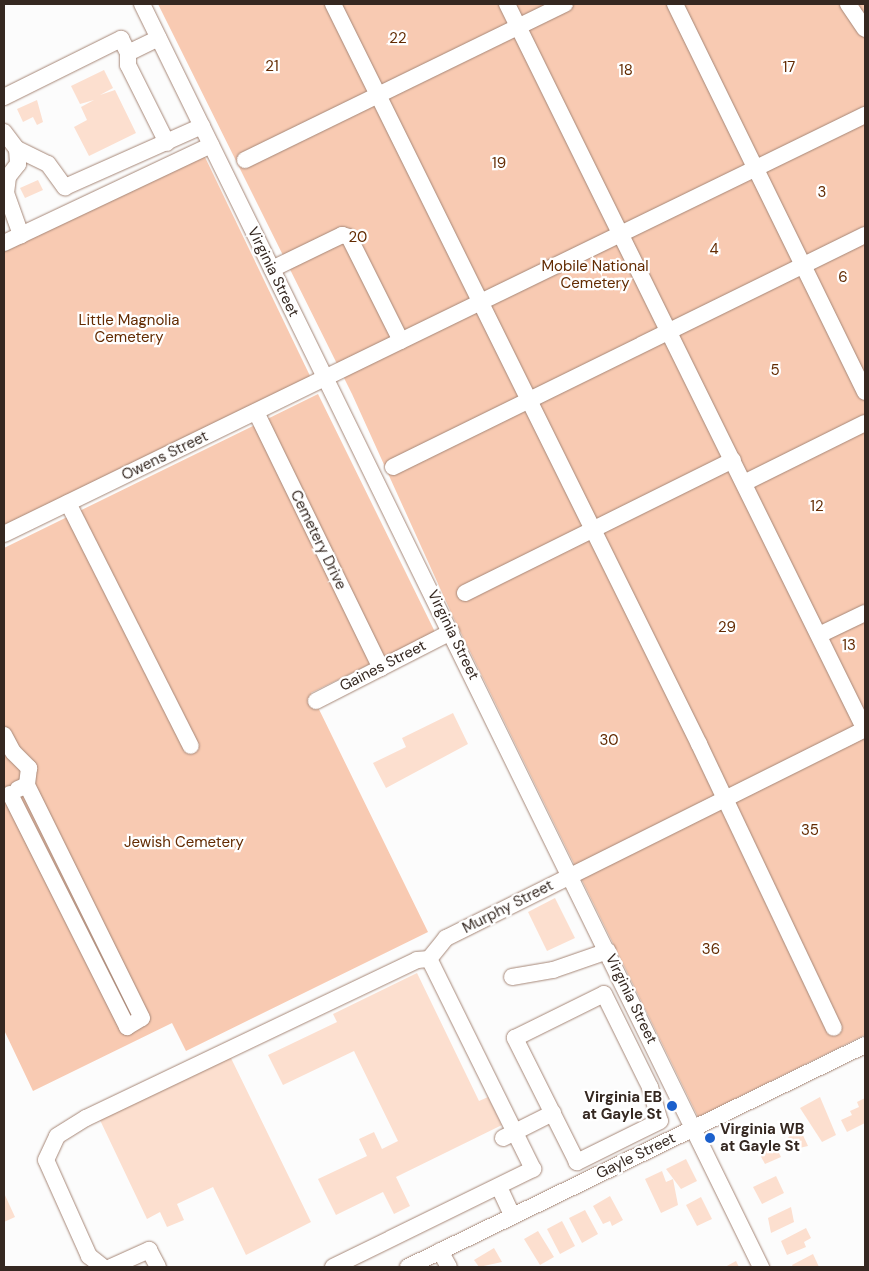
<!DOCTYPE html>
<style>
body{margin:0}
#map{position:relative;width:869px;height:1271px;overflow:hidden;background:#fcfcfc;font-family:"DM Sans",sans-serif}
div>[style]{position:absolute}
[style*='--x']{left:calc(var(--x)*1px);top:calc(var(--y)*1px);width:calc(var(--w)*1px);rotate:calc(var(--a)*1deg)}
.green>*{inset:0;background:#f8cab2}
.building>*{inset:0;background:#fcdfcf}
.roads{filter:drop-shadow(0 0 1px #a68777) drop-shadow(0 0 1px #a68777)}
.minor>*{height:16px;margin:-8px;padding:0 8px;transform-origin:8px;border-radius:8px;background:#fff}
.dots>*{width:14px;height:14px;translate:-50% -50%;box-sizing:border-box;border:2px solid #fff;border-radius:50%}
span{translate:-50% -50%;white-space:nowrap;text-align:center;line-height:1.15;-webkit-text-stroke:4.5px #fff;paint-order:stroke}
.park-label{font-size:15px;color:#632b02}
.street-label{font-size:15px;color:#352821}
.poi-label{font-size:15px;color:#352821;font-weight:700}
.right{translate:-100% -50%;text-align:right}
.left{translate:0 -50%;text-align:left}
.frame{position:absolute;inset:0;border:5px solid #352821;pointer-events:none}
</style>
<div id="map">
<div class="green">
<i style="clip-path:polygon(158px 4px,865px 4px,865px 1035px,698px 1117px,454px 619px,352px 394px)"></i>
<i style="clip-path:polygon(204px 155px,311px 378px,4px 525px,4px 252px)"></i>
<i style="clip-path:polygon(318px 394px,435px 632px,311px 693px,428px 932px,186px 1051px,172px 1023px,33px 1091px,4px 1030px,4px 548px)"></i>
</div>
<div class="building">
<i style="clip-path:polygon(104px 70px,113px 88px,100px 95px,115px 90px,136px 133px,89px 156px,74px 127px,87px 120px,81px 107px,94px 100px,80px 104px,71px 86px)"></i>
<i style="clip-path:polygon(37px 100px,43px 122px,37px 125px,33px 117px,23px 122px,17px 109px)"></i>
<i style="clip-path:polygon(38px 180px,43px 190px,25px 198px,20px 188px)"></i>
<i style="clip-path:polygon(453px 713px,468px 744px,386px 788px,373px 763px,406px 747px,402px 738px)"></i>
<i style="clip-path:polygon(555px 898px,575px 938px,547px 951px,528px 912px)"></i>
<i style="clip-path:polygon(417px 973px,479px 1101px,488px 1097px,502px 1125px,396px 1177px,410px 1206px,394px 1214px,383px 1192px,336px 1215px,318px 1179px,367px 1156px,359px 1139px,374px 1132px,382px 1149px,398px 1141px,354px 1051px,283px 1085px,268px 1055px,337px 1022px,333px 1014px)"></i>
<i style="clip-path:polygon(229px 1054px,311px 1222px,246px 1255px,213px 1187px,177px 1204px,184px 1220px,167px 1227px,160px 1212px,147px 1219px,99px 1118px)"></i>
<i style="clip-path:polygon(820px 1097px,836px 1135px,822px 1142px,800px 1108px)"></i>
<i style="clip-path:polygon(865px 1098px,865px 1123px,847px 1132px,841px 1120px,852px 1115px,850px 1111px,859px 1107px,857px 1102px)"></i>
<i style="clip-path:polygon(801px 1131px,808px 1146px,795px 1149px,788px 1137px)"></i>
<i style="clip-path:polygon(774px 1143px,781px 1157px,765px 1164px,758px 1151px)"></i>
<i style="clip-path:polygon(686px 1159px,697px 1181px,681px 1189px,666px 1169px)"></i>
<i style="clip-path:polygon(662px 1171px,666px 1182px,673px 1179px,678px 1205px,661px 1213px,645px 1179px)"></i>
<i style="clip-path:polygon(776px 1176px,784px 1193px,762px 1204px,753px 1187px)"></i>
<i style="clip-path:polygon(4px 1193px,15px 1217px,4px 1222px)"></i>
<i style="clip-path:polygon(610px 1196px,623px 1220px,612px 1226px,610px 1221px,603px 1224px,593px 1206px)"></i>
<i style="clip-path:polygon(701px 1197px,712px 1219px,697px 1226px,686px 1205px)"></i>
<i style="clip-path:polygon(791px 1207px,794px 1222px,771px 1233px,768px 1218px)"></i>
<i style="clip-path:polygon(585px 1210px,598px 1234px,582px 1243px,569px 1218px)"></i>
<i style="clip-path:polygon(562px 1221px,575px 1246px,560px 1254px,547px 1229px)"></i>
<i style="clip-path:polygon(806px 1228px,811px 1238px,804px 1242px,806px 1247px,787px 1255px,781px 1241px)"></i>
<i style="clip-path:polygon(538px 1231px,554px 1257px,540px 1265px,524px 1239px)"></i>
<i style="clip-path:polygon(494px 1248px,502px 1262px,479px 1267px,474px 1260px)"></i>
<i style="clip-path:polygon(813px 1254px,819px 1267px,793px 1267px,792px 1265px)"></i>
<i style="clip-path:polygon(736px 1261px,739px 1267px,725px 1267px)"></i>
</div>
<div class="roads">
<div class="minor">
<i style="--x:142;--y:4;--w:1407;--a:63.89"></i>
<i style="--x:333;--y:4;--w:826;--a:63.68"></i>
<i style="--x:699;--y:744;--w:314;--a:64.6"></i>
<i style="--x:507;--y:4;--w:809;--a:63.75"></i>
<i style="--x:675;--y:4;--w:432;--a:63.9"></i>
<i style="--x:848;--y:4;--w:30;--a:56"></i>
<i style="--x:128;--y:53;--w:12;--a:90"></i>
<i style="--x:128;--y:65;--w:87;--a:63.4"></i>
<i style="--x:4;--y:97;--w:131;--a:-26.4"></i>
<i style="--x:121;--y:39;--w:16;--a:63"></i>
<i style="--x:128;--y:53;--w:34;--a:-26"></i>
<i style="--x:4;--y:132;--w:21;--a:53"></i>
<i style="--x:17;--y:149;--w:15;--a:86"></i>
<i style="--x:18;--y:164;--w:16;--a:128"></i>
<i style="--x:8;--y:177;--w:16;--a:97"></i>
<i style="--x:6;--y:193;--w:45;--a:70.3"></i>
<i style="--x:17;--y:149;--w:34;--a:26"></i>
<i style="--x:48;--y:164;--w:29;--a:54"></i>
<i style="--x:65;--y:187;--w:150;--a:-24"></i>
<i style="--x:245;--y:160;--w:356;--a:-26"></i>
<i style="--x:4;--y:243;--w:229;--a:-25.3"></i>
<i style="--x:272;--y:269;--w:78;--a:-25.9"></i>
<i style="--x:342;--y:235;--w:7;--a:16"></i>
<i style="--x:349;--y:237;--w:116;--a:63.4"></i>
<i style="--x:256;--y:412;--w:285;--a:64"></i>
<i style="--x:393;--y:467;--w:526;--a:-26.18"></i>
<i style="--x:744;--y:483;--w:135;--a:-26.4"></i>
<i style="--x:68;--y:503;--w:272;--a:63.2"></i>
<i style="--x:4;--y:534;--w:958;--a:-25.95"></i>
<i style="--x:465;--y:593;--w:299;--a:-26.4"></i>
<i style="--x:819;--y:635;--w:51;--a:-25.6"></i>
<i style="--x:316;--y:701;--w:152;--a:-27.1"></i>
<i style="--x:4;--y:735;--w:19;--a:62"></i>
<i style="--x:13;--y:752;--w:23;--a:45"></i>
<i style="--x:29;--y:768;--w:17;--a:97"></i>
<i style="--x:27;--y:785;--w:10;--a:156"></i>
<i style="--x:10;--y:794;--w:261;--a:63.3"></i>
<i style="--x:127;--y:1027;--w:17;--a:-31"></i>
<i style="--x:142;--y:1018;--w:260;--a:-116.3"></i>
<i style="--x:512;--y:977;--w:42;--a:-9.7"></i>
<i style="--x:553;--y:970;--w:58;--a:-19.1"></i>
<i style="--x:604;--y:994;--w:104;--a:63.7"></i>
<i style="--x:650;--y:1087;--w:35;--a:74"></i>
<i style="--x:660;--y:1121;--w:93;--a:153.7"></i>
<i style="--x:577;--y:1162;--w:139;--a:-116.6"></i>
<i style="--x:515;--y:1038;--w:99;--a:-26.3"></i>
<i style="--x:503;--y:1138;--w:56;--a:-26.6"></i>
<i style="--x:499;--y:1187;--w:31;--a:65"></i>
<i style="--x:440;--y:1251;--w:18;--a:61"></i>
<i style="--x:103;--y:1267;--w:18;--a:-142"></i>
<i style="--x:89;--y:1256;--w:105;--a:-114.1"></i>
<i style="--x:46;--y:1160;--w:26;--a:-65"></i>
<i style="--x:57;--y:1136;--w:34;--a:-32"></i>
<i style="--x:86;--y:1118;--w:367;--a:-25.5"></i>
<i style="--x:417;--y:960;--w:12;--a:-5"></i>
<i style="--x:429;--y:959;--w:27;--a:-51"></i>
<i style="--x:446;--y:938;--w:468;--a:-26.5"></i>
<i style="--x:111;--y:1267;--w:42;--a:-24.1"></i>
<i style="--x:149;--y:1250;--w:19;--a:62"></i>
<i style="--x:333;--y:1267;--w:223;--a:-26.1"></i>
<i style="--x:533;--y:1169;--w:234;--a:-116.3"></i>
<i style="--x:408;--y:1267;--w:508;--a:-25.91"></i>
</div>
</div>
<div class="dots">
<i style="left:672px;top:1106px;background:#1c60cc"></i>
<i style="left:710px;top:1138px;background:#1c60cc"></i>
</div>
<div class="park-label">
<span style="left:398px;top:39px">22</span>
<span style="left:272px;top:67px">21</span>
<span style="left:789px;top:68px">17</span>
<span style="left:626px;top:71px">18</span>
<span style="left:499px;top:164px">19</span>
<span style="left:822px;top:193px">3</span>
<span style="left:358px;top:238px">20</span>
<span style="left:714px;top:250px">4</span>
<span style="left:595px;top:275px">Mobile National<br>Cemetery</span>
<span style="left:843px;top:278px">6</span>
<span style="left:129px;top:329px">Little Magnolia<br>Cemetery</span>
<span style="left:775px;top:371px">5</span>
<span style="left:817px;top:507px">12</span>
<span style="left:727px;top:628px">29</span>
<span style="left:849px;top:646px">13</span>
<span style="left:609px;top:741px">30</span>
<span style="left:810px;top:831px">35</span>
<span style="left:184px;top:843px">Jewish Cemetery</span>
<span style="left:711px;top:950px">36</span>
</div>
<div class="street-label">
<span style="left:273px;top:272px;rotate:64deg">Virginia Street</span>
<span style="left:165px;top:456px;rotate:-26deg">Owens Street</span>
<span style="left:318px;top:540px;rotate:64deg">Cemetery Drive</span>
<span style="left:453px;top:635px;rotate:64deg">Virginia Street</span>
<span style="left:383px;top:666px;rotate:-27deg">Gaines Street</span>
<span style="left:508px;top:907px;rotate:-27deg">Murphy Street</span>
<span style="left:631px;top:999px;rotate:64deg">Virginia Street</span>
<span style="left:636px;top:1156px;rotate:-26deg">Gayle Street</span>
</div>
<div class="poi-label">
<span class="right" style="left:662px;top:1106px">Virginia EB<br>at Gayle St</span>
<span class="left" style="left:720px;top:1138px">Virginia WB<br>at Gayle St</span>
</div>
<div class="frame"></div>
</div>
